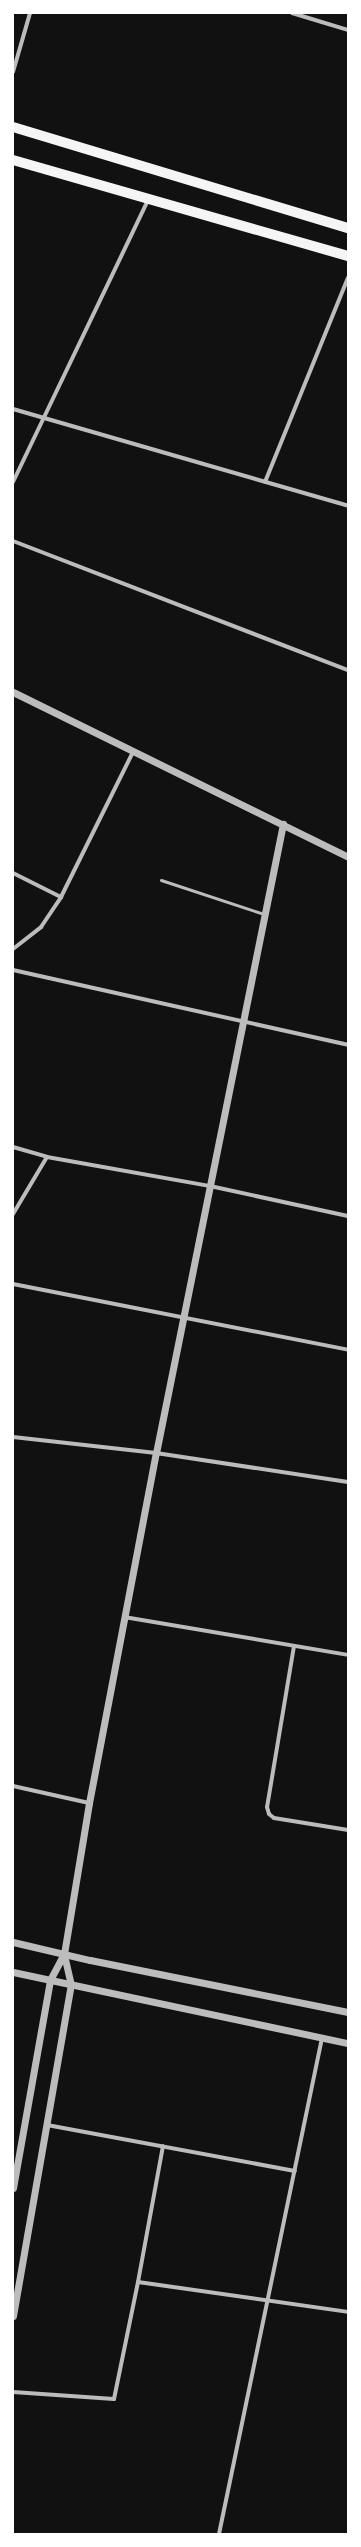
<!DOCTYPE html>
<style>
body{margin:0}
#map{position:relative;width:361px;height:2547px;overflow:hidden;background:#111;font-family:"IBM Plex Sans",sans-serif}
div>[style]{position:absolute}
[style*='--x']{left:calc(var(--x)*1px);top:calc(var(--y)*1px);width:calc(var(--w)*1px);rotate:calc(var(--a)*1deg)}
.service>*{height:3px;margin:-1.5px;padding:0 1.5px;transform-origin:1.5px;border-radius:1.5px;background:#bcbcbc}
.minor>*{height:4px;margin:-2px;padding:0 2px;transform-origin:2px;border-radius:2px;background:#bcbcbc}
.tertiary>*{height:7px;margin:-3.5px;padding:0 3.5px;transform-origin:3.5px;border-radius:3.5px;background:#bcbcbc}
.primary>*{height:10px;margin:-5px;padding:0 5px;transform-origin:5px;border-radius:5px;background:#f5f5f5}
span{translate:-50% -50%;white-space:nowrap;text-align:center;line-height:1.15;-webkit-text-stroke:4px #fff;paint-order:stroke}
.frame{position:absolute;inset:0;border:14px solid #fff;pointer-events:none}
</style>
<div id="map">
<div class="service">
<i style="--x:161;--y:880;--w:108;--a:18.3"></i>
</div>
<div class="minor">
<i style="--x:292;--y:13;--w:59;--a:16.9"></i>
<i style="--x:13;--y:72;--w:61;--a:-73.9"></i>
<i style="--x:13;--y:409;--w:349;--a:16.1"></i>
<i style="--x:13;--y:482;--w:313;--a:-64.4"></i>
<i style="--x:265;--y:482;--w:220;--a:-67.9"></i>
<i style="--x:13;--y:541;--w:359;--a:21.1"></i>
<i style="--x:13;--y:873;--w:54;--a:26.6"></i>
<i style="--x:13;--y:949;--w:36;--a:-38"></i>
<i style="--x:41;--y:927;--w:36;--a:-56"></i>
<i style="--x:61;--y:897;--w:162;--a:-63.6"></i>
<i style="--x:13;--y:970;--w:343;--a:12.6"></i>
<i style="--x:13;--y:1147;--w:35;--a:16"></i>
<i style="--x:47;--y:1157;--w:166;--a:10.1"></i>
<i style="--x:210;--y:1186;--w:141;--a:12.3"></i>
<i style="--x:13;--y:1214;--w:66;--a:-59.2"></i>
<i style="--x:13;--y:1284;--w:341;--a:11.1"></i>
<i style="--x:13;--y:1437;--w:144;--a:6.4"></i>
<i style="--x:156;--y:1453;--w:194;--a:8.6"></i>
<i style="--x:124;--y:1617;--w:227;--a:9.6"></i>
<i style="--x:294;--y:1646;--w:163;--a:99.5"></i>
<i style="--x:267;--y:1807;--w:7;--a:74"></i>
<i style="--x:269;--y:1814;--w:6;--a:39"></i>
<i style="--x:274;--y:1818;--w:75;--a:9.2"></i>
<i style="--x:13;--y:1786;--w:78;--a:12.6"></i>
<i style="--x:47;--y:2125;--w:252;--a:10.5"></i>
<i style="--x:138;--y:2282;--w:212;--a:8.1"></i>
<i style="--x:13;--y:2392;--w:101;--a:4"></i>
<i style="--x:114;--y:2399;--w:119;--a:-78.4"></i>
<i style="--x:138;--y:2282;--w:138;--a:-79.6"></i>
<i style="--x:219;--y:2534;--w:507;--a:-78.27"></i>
</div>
<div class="tertiary">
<i style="--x:13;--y:692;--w:373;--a:26.2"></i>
<i style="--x:13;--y:1942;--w:79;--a:13.2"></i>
<i style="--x:90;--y:1960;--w:263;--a:11.4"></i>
<i style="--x:13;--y:1972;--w:342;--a:12"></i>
<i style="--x:13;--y:2188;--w:211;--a:-79.9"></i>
<i style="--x:50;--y:1980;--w:30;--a:-62"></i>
<i style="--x:64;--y:1954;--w:153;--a:-80.6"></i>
<i style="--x:89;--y:1803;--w:356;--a:-79.2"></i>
<i style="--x:156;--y:1453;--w:642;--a:-78.59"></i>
<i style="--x:13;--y:2316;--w:336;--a:-80.1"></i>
<i style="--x:71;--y:1985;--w:32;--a:-103"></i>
</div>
<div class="primary">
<i style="--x:13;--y:127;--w:350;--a:16.8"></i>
<i style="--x:13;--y:160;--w:348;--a:16"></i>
</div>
<div class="frame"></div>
</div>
